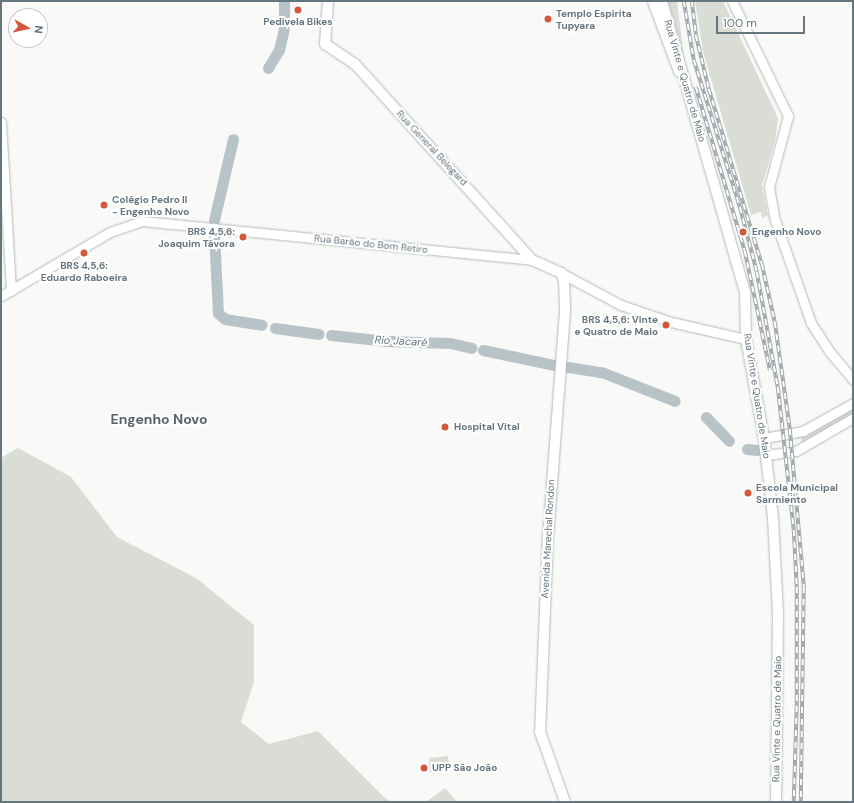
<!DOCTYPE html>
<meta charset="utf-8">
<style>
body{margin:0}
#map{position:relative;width:854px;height:803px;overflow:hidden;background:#f9f9f7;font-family:"DM Sans",sans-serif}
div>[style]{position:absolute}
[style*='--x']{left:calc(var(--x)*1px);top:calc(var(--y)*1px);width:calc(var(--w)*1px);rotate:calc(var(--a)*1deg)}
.green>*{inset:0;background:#d9ddd6}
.river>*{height:11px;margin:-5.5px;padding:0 5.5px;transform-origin:5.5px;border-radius:5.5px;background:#b7c3c7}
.roads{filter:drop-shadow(0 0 1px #b3b9bd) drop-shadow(0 0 1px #b3b9bd)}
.secondary>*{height:9px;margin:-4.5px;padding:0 4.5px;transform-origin:4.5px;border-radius:4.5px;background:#fff}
.primary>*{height:10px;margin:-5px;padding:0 5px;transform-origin:5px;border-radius:5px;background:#fff}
.rail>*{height:3.5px;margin-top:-1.75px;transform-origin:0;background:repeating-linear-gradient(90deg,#fff 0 6px,#a0a8ac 0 12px);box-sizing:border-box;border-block:1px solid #a0a8ac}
.dots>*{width:11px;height:11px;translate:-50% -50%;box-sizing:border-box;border:2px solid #fff;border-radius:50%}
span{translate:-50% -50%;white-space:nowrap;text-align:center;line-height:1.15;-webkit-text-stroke:4px #fff;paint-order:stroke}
.poi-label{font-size:10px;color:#66767f;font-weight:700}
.left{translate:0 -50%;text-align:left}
.right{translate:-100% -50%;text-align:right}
.street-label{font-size:10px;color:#66767f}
.water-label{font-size:11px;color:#617479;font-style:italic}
.district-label{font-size:14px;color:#58636b;font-weight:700}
.frame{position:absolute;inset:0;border:2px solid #66767f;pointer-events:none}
.north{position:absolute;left:8px;top:8px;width:40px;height:40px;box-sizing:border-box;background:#fff;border:1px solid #c2c8cc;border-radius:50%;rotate:98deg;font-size:11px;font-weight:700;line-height:16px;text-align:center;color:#66767f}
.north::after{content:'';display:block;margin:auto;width:14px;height:18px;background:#d5573b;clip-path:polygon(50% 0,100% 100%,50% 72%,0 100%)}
.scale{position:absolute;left:716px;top:16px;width:89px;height:18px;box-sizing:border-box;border:2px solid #66767f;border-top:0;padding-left:5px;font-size:12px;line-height:14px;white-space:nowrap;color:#66767f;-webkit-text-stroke:3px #fff;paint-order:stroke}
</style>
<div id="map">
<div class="green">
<i style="clip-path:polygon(667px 1px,677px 1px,684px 57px,674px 24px)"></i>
<i style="clip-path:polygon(695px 1px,723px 1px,778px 118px,775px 142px,762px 185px,768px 215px,762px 218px,761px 212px,751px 215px,703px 52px)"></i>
<i style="clip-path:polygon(853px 408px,853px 414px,802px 444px,801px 438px,794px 439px)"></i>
<i style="clip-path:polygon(18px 448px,71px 477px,117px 537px,196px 578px,254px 625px,254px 682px,241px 722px,269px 744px,318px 731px,386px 799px,394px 802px,1px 802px,1px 458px)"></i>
<i style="clip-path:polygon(448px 756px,450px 770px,430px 772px,429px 758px)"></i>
<i style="clip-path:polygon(445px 788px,457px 802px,426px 802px)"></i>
</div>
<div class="river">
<i style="--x:284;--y:16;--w:15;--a:-90"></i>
<i style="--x:268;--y:68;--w:21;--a:-59"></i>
<i style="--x:279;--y:50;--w:22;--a:-77"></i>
<i style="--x:214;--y:220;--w:83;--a:-76.8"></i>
<i style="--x:214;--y:234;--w:79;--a:87.1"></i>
<i style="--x:218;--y:313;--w:9;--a:41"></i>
<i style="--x:225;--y:319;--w:37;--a:9"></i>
<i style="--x:275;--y:328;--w:44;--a:7.8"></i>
<i style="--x:331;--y:335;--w:56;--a:6.1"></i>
<i style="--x:387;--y:341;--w:63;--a:1.8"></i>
<i style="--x:450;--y:343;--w:22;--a:13"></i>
<i style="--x:483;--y:350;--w:73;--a:11.9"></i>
<i style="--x:568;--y:367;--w:36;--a:9"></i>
<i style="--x:604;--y:373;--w:76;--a:21.5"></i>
<i style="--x:706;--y:417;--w:33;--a:46"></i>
<i style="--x:747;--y:449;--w:10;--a:6"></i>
</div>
<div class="roads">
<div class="secondary">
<i style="--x:652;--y:1;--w:75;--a:69.6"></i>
<i style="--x:732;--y:1;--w:128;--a:64"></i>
<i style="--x:788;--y:116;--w:73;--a:105"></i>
<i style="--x:769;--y:187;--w:34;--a:80"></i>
<i style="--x:775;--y:220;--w:109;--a:70.7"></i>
<i style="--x:811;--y:323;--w:33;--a:57"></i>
<i style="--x:829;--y:351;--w:38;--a:50"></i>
<i style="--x:1;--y:122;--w:169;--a:86.6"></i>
<i style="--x:561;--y:273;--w:68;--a:28.1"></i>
<i style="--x:621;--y:305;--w:53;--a:18.8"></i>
<i style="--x:671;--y:322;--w:77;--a:12.8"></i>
<i style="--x:1;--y:296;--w:126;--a:-30.4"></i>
<i style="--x:110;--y:232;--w:34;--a:-19"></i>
<i style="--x:142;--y:221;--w:392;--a:5.7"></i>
<i style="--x:764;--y:438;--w:40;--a:-10"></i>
<i style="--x:803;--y:431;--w:57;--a:-29.2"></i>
<i style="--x:767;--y:455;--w:29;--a:-8"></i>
<i style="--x:796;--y:451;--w:66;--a:-30.1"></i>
</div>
<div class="primary">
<i style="--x:328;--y:1;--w:43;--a:94"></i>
<i style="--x:325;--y:44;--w:36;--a:34"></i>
<i style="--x:355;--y:64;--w:264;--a:47.9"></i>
<i style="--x:532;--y:260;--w:32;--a:24"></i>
<i style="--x:561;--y:273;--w:8;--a:67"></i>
<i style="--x:564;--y:280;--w:31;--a:88"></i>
<i style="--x:565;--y:311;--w:225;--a:94.3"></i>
<i style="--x:548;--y:535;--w:197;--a:92.3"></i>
<i style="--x:540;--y:732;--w:74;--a:70.3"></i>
<i style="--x:662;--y:1;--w:303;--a:74.1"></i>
<i style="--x:745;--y:292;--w:47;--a:88.8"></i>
<i style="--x:746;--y:339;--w:101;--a:79.7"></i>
<i style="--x:764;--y:438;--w:81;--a:83.6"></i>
<i style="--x:773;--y:518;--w:95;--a:87"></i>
<i style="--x:778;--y:613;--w:189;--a:90.6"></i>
</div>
</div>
<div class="rail">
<i style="--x:684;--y:1;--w:60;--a:80.4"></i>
<i style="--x:694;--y:60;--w:154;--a:72.6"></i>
<i style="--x:740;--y:207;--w:67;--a:75.3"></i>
<i style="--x:757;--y:272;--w:117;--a:79.7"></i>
<i style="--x:778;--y:387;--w:144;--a:83.6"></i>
<i style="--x:794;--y:530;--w:57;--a:87"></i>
<i style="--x:797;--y:587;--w:119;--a:90"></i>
<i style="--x:797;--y:706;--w:96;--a:91.8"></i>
<i style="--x:692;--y:1;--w:34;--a:83"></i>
<i style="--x:696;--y:35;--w:56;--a:76.5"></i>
<i style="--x:709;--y:89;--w:183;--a:73.2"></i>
<i style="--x:762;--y:264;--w:59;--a:77.4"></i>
<i style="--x:775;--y:322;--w:108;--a:82"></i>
<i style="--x:790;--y:429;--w:159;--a:84.9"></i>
<i style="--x:804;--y:587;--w:215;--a:90.8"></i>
<i style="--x:696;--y:87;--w:171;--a:73.4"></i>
<i style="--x:745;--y:251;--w:122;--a:78.1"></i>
</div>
<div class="dots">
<i style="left:298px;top:10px;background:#d5573b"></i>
<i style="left:548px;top:19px;background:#d5573b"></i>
<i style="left:104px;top:205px;background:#d5573b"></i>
<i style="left:743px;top:232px;background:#d5573b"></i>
<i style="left:243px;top:237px;background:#d5573b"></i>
<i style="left:84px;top:253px;background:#d5573b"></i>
<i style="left:666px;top:325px;background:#d5573b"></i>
<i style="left:445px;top:427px;background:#d5573b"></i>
<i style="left:748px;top:493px;background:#d5573b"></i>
<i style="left:424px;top:768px;background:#d5573b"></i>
</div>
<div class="poi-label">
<span class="left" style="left:556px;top:19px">Templo Espirita<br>Tupyara</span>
<span style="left:298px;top:22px">Pedivela Bikes</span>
<span class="left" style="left:112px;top:205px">Colégio Pedro II<br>- Engenho Novo</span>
<span class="right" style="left:235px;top:237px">BRS 4,5,6:<br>Joaquim Távora</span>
<span class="left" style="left:752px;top:232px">Engenho Novo</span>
<span style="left:84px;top:271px">BRS 4,5,6:<br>Eduardo Raboeira</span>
<span class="right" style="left:658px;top:325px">BRS 4,5,6: Vinte<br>e Quatro de Maio</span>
<span class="left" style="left:454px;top:427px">Hospital Vital</span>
<span class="left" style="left:756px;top:493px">Escola Municipal<br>Sarmiento</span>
<span class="left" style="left:432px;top:768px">UPP São João</span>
</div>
<div class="street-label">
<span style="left:685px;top:81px;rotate:74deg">Rua Vinte e Quatro de Maio</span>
<span style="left:432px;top:148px;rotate:47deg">Rua General Belegard</span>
<span style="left:371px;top:244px;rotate:6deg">Rua Barão do Bom Retiro</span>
<span style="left:757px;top:396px;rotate:81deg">Rua Vinte e Quatro de Maio</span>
<span style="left:548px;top:539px;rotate:-87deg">Avenida Marechal Rondon</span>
<span style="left:777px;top:719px;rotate:-89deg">Rua Vinte e Quatro de Maio</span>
</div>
<div class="water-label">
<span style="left:401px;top:341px;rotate:3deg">Rio Jacaré</span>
</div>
<div class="district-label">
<span style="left:159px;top:419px">Engenho Novo</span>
</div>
<div class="frame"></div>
<div class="north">N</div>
<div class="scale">100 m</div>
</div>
